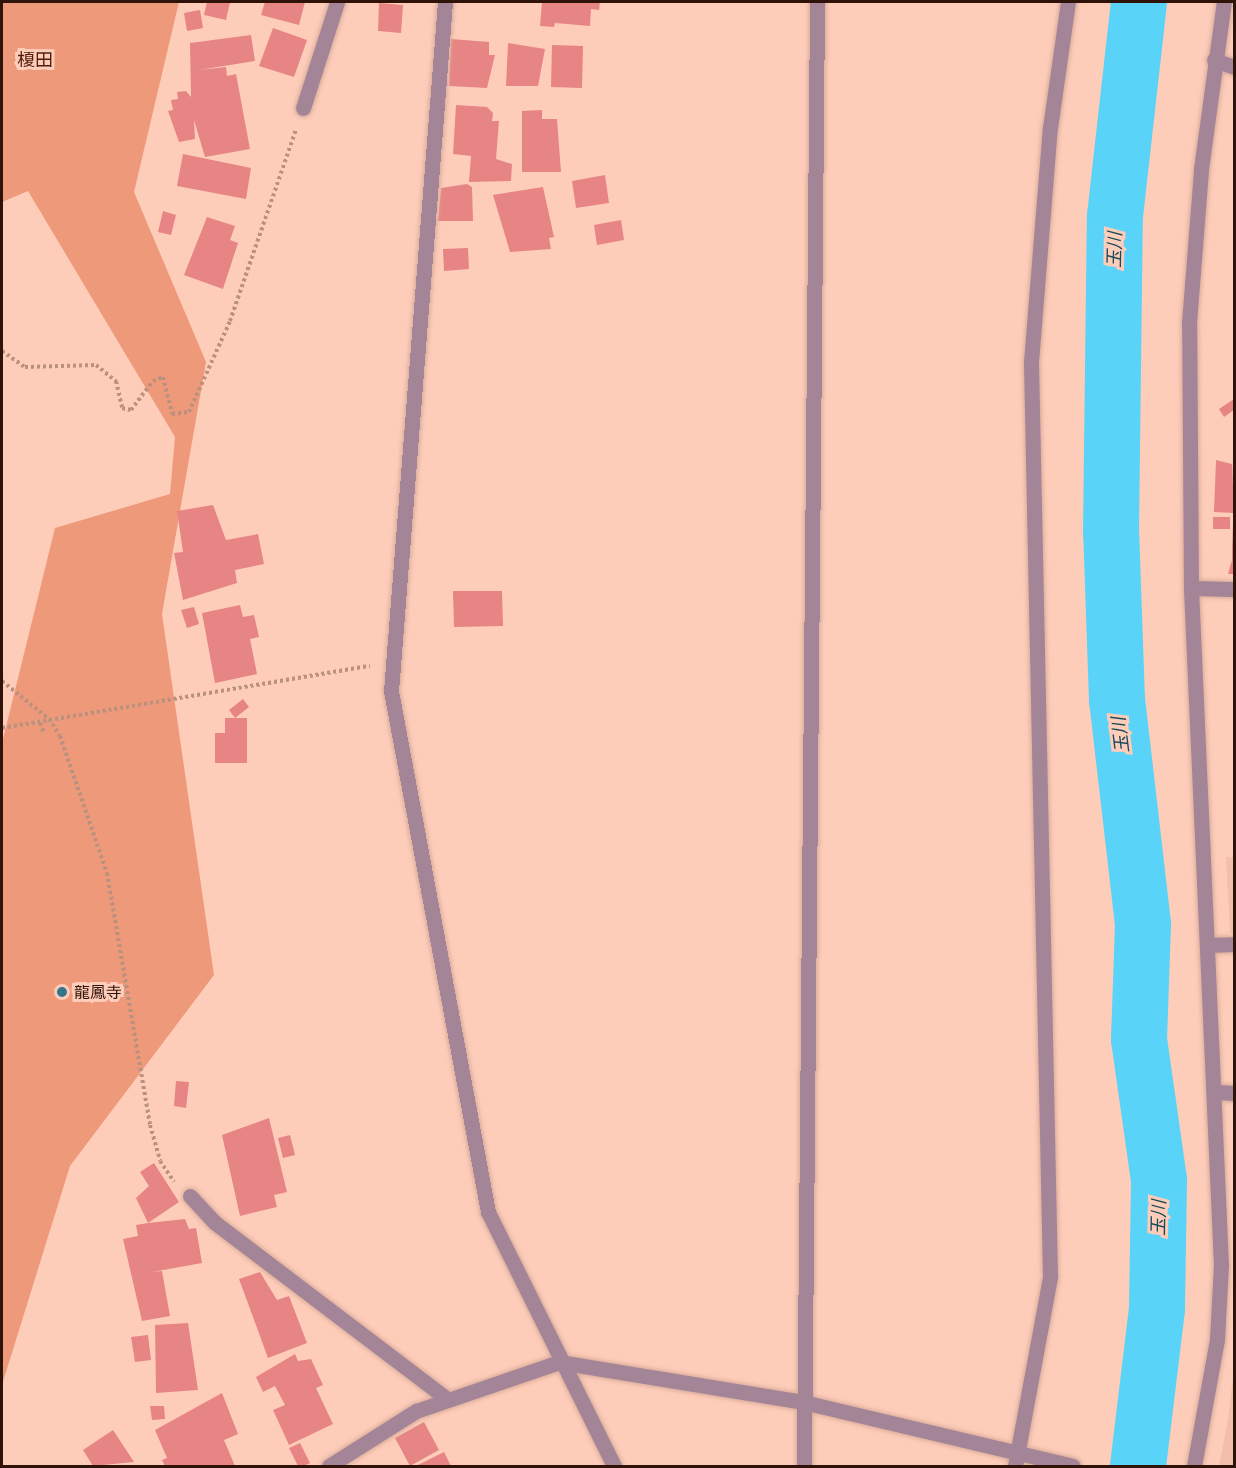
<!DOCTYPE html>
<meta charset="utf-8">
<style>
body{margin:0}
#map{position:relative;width:1236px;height:1468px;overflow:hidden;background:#fecdba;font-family:"PT Sans Narrow","Noto Sans JP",sans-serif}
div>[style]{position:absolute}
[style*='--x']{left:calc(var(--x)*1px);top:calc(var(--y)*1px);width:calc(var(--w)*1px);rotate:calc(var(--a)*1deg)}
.built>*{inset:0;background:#f3beaa}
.green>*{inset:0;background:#ee9979}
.river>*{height:56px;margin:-28px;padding:0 28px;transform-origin:28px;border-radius:28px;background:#5ad3f8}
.building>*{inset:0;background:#e68584}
.path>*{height:4px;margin-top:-2px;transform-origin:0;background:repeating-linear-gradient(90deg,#ba907f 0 3px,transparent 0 6px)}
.roads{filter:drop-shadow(0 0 2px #d9ac9a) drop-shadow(0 0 2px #d9ac9a)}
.minor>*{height:15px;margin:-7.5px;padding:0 7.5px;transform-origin:7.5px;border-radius:7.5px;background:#a48598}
.dots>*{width:16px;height:16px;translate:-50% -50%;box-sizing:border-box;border:3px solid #fecdba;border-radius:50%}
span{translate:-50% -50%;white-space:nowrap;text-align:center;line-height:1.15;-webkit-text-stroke:6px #fecdba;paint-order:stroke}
.poi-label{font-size:16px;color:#301308}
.left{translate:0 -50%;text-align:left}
.neighbourhood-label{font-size:18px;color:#501e08}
.water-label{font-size:18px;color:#154a59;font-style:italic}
.frame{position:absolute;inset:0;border:3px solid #301308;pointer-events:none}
</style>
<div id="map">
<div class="built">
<i style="clip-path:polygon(1226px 857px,1234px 857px,1234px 933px,1230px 933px)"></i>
<i style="clip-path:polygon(1234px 1370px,1234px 1466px,1219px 1466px,1227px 1425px)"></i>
</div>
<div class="green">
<i style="clip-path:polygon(2px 2px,179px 2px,134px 192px,206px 362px,162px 614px,214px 975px,70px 1166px,2px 1385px,2px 743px,55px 528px,170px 494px,175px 437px,28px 191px,2px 202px)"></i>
</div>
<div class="river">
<i style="--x:1138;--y:1466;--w:159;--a:-83.1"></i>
<i style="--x:1157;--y:1308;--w:128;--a:-89.1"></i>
<i style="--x:1159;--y:1180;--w:142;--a:-98.1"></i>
<i style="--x:1139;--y:1039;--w:115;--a:-88"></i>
<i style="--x:1143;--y:924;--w:226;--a:-96.6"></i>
<i style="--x:1117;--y:700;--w:168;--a:-92"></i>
<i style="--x:1111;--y:532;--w:316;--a:-89.3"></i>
<i style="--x:1115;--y:216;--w:215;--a:-83.6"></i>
</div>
<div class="building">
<i style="clip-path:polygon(207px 2px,230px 2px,226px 20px,204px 15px)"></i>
<i style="clip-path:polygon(265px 2px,305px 2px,299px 25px,261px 15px)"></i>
<i style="clip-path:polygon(542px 2px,600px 2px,599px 10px,591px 9px,590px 26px,555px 23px,554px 27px,540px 26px)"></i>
<i style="clip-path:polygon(379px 3px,403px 5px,401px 33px,378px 31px)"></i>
<i style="clip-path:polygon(200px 10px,203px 28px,187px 31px,184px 13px)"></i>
<i style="clip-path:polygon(273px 28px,307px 40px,294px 77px,259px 66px)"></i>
<i style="clip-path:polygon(251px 35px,255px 61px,199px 70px,226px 67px,227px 76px,236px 74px,250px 149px,205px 157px,194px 120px,195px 139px,179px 142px,168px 111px,173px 110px,171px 100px,178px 99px,177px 92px,186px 91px,191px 97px,190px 43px)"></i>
<i style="clip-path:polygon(451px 39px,489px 42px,489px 55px,495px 55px,487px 88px,449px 86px)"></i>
<i style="clip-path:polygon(508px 43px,545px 49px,538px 86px,506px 86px)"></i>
<i style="clip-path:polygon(552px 45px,583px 46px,582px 88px,551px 87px)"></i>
<i style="clip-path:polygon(456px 105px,487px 107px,493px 113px,492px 121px,499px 121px,496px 159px,512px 164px,511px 181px,469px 182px,471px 156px,453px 154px)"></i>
<i style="clip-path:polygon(542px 110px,542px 119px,557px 119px,561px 172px,522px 172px,522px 111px)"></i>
<i style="clip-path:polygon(183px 154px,251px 168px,246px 199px,177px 186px)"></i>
<i style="clip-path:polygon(605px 175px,609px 203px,576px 208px,572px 181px)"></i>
<i style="clip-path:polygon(467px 184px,472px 187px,473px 221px,438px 221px,441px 188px)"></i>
<i style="clip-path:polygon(543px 187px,554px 237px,549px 238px,551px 249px,510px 252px,493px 195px)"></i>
<i style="clip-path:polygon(163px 211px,176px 215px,171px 235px,158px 232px)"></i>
<i style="clip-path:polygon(207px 217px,235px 226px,230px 240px,238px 243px,223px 289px,184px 275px)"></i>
<i style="clip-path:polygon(621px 220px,624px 240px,597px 245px,594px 225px)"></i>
<i style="clip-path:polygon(468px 248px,469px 269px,444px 271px,443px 249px)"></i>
<i style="clip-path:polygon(1234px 399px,1234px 410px,1224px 417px,1219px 409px)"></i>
<i style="clip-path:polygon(1232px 459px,1234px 513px,1214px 512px,1216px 460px,1232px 464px)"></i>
<i style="clip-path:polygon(213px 505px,226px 540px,258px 534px,264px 564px,235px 570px,237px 583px,183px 600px,174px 553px,183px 552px,177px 511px)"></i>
<i style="clip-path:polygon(1213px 517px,1230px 517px,1230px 529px,1213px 529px)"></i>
<i style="clip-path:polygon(1232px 523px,1234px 574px,1228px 574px,1232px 560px)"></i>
<i style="clip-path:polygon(453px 591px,502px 591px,503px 626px,454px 627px)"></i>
<i style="clip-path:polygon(240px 605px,243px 617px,254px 615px,259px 637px,250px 639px,257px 674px,215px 683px,202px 613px)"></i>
<i style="clip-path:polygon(194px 607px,199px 624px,187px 628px,181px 610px)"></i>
<i style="clip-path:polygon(243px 699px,249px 707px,235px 718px,229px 710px)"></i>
<i style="clip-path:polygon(225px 718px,247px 718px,247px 763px,215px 763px,215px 733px,225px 733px)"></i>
<i style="clip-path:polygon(176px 1081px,189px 1082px,186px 1108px,174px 1106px)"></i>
<i style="clip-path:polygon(269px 1118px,287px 1192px,274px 1195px,277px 1207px,240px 1216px,222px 1135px)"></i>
<i style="clip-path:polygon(290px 1135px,295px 1155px,283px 1158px,278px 1138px)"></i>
<i style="clip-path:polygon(154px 1163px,179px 1202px,148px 1223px,185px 1219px,189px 1229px,196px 1228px,202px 1263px,152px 1272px,162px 1271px,170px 1316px,142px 1321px,123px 1239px,138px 1236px,136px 1225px,148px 1223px,136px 1198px,149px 1186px,140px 1172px)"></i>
<i style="clip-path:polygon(260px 1272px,277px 1300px,289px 1296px,307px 1343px,268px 1358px,239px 1279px)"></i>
<i style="clip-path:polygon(188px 1323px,198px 1390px,156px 1393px,155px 1325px)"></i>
<i style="clip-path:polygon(148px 1335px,151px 1360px,135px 1362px,131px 1337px)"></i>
<i style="clip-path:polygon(295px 1354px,298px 1361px,311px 1359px,323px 1385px,316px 1388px,333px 1424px,289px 1445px,273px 1410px,285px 1405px,275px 1386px,263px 1392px,256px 1377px)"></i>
<i style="clip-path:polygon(222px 1393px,238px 1434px,224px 1440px,235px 1466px,165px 1466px,162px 1460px,167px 1458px,155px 1430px)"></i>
<i style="clip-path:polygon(150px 1406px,164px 1406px,165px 1419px,152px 1420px)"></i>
<i style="clip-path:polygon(424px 1422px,439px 1450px,410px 1466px,395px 1438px)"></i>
<i style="clip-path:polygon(113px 1430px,134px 1462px,93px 1466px,83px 1450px)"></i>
<i style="clip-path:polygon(300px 1443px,310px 1463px,304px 1466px,298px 1466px,289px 1448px)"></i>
<i style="clip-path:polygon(444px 1452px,451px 1466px,416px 1466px)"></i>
</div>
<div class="path">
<i style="--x:2;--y:351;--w:28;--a:35"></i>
<i style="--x:25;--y:367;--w:71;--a:-1.6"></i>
<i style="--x:96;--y:365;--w:26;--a:39"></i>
<i style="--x:116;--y:381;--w:28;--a:77"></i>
<i style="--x:122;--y:408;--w:9;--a:13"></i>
<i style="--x:131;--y:410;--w:36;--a:-53"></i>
<i style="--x:153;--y:381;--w:11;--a:-22"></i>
<i style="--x:163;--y:377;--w:38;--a:76"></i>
<i style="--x:172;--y:414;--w:17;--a:-7"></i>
<i style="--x:189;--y:412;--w:100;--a:-65.7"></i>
<i style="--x:230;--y:321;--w:203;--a:-71"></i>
<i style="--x:2;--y:681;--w:60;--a:39"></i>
<i style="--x:49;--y:719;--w:20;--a:57"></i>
<i style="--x:60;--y:736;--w:145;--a:71.1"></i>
<i style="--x:107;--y:873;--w:256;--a:80.3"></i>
<i style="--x:150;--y:1125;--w:37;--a:74"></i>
<i style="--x:160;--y:1161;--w:25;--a:56"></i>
<i style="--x:40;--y:723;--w:11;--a:68"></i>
<i style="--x:2;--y:728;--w:373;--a:-9.6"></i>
</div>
<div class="roads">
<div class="minor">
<i style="--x:445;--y:2;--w:691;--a:94.48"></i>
<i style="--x:391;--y:691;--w:530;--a:79.45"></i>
<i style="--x:488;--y:1212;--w:284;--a:63.6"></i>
<i style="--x:1214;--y:60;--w:21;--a:19"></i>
<i style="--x:303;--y:108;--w:111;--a:-72.2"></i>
<i style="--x:1191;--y:588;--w:43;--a:1.3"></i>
<i style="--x:1209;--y:945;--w:25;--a:-2"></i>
<i style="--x:1217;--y:1092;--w:17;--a:3"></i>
<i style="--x:190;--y:1196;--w:35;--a:47"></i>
<i style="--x:214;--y:1222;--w:293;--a:37.2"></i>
<i style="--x:329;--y:1466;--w:103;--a:-32.3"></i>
<i style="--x:416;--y:1411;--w:151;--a:-18.9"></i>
<i style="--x:559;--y:1362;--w:247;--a:9.3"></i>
<i style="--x:803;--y:1402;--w:277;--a:13.3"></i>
<i style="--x:804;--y:1466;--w:1464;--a:-89.49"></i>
<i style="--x:1015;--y:1466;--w:192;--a:-79.5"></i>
<i style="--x:1050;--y:1277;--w:915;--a:-91.19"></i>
<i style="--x:1031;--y:362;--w:235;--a:-85.4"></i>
<i style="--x:1050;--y:128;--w:127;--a:-81.9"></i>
<i style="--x:1194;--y:1466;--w:129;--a:-79.7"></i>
<i style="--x:1217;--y:1339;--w:74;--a:-86.9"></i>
<i style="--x:1221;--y:1265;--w:678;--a:-92.54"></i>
<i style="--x:1191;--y:588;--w:265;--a:-90.4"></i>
<i style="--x:1189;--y:323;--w:154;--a:-85.5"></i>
<i style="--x:1201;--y:169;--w:169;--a:-82.2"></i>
</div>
</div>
<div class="dots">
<i style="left:62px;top:992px;background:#357589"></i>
</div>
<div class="poi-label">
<span class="left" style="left:74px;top:992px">龍鳳寺</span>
</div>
<div class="neighbourhood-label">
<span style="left:35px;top:60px">榎田</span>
</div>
<div class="water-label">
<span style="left:1115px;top:250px;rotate:-89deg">玉川</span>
<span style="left:1121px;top:735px;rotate:-97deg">玉川</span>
<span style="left:1159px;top:1218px;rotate:-89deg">玉川</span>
</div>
<div class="frame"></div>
</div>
